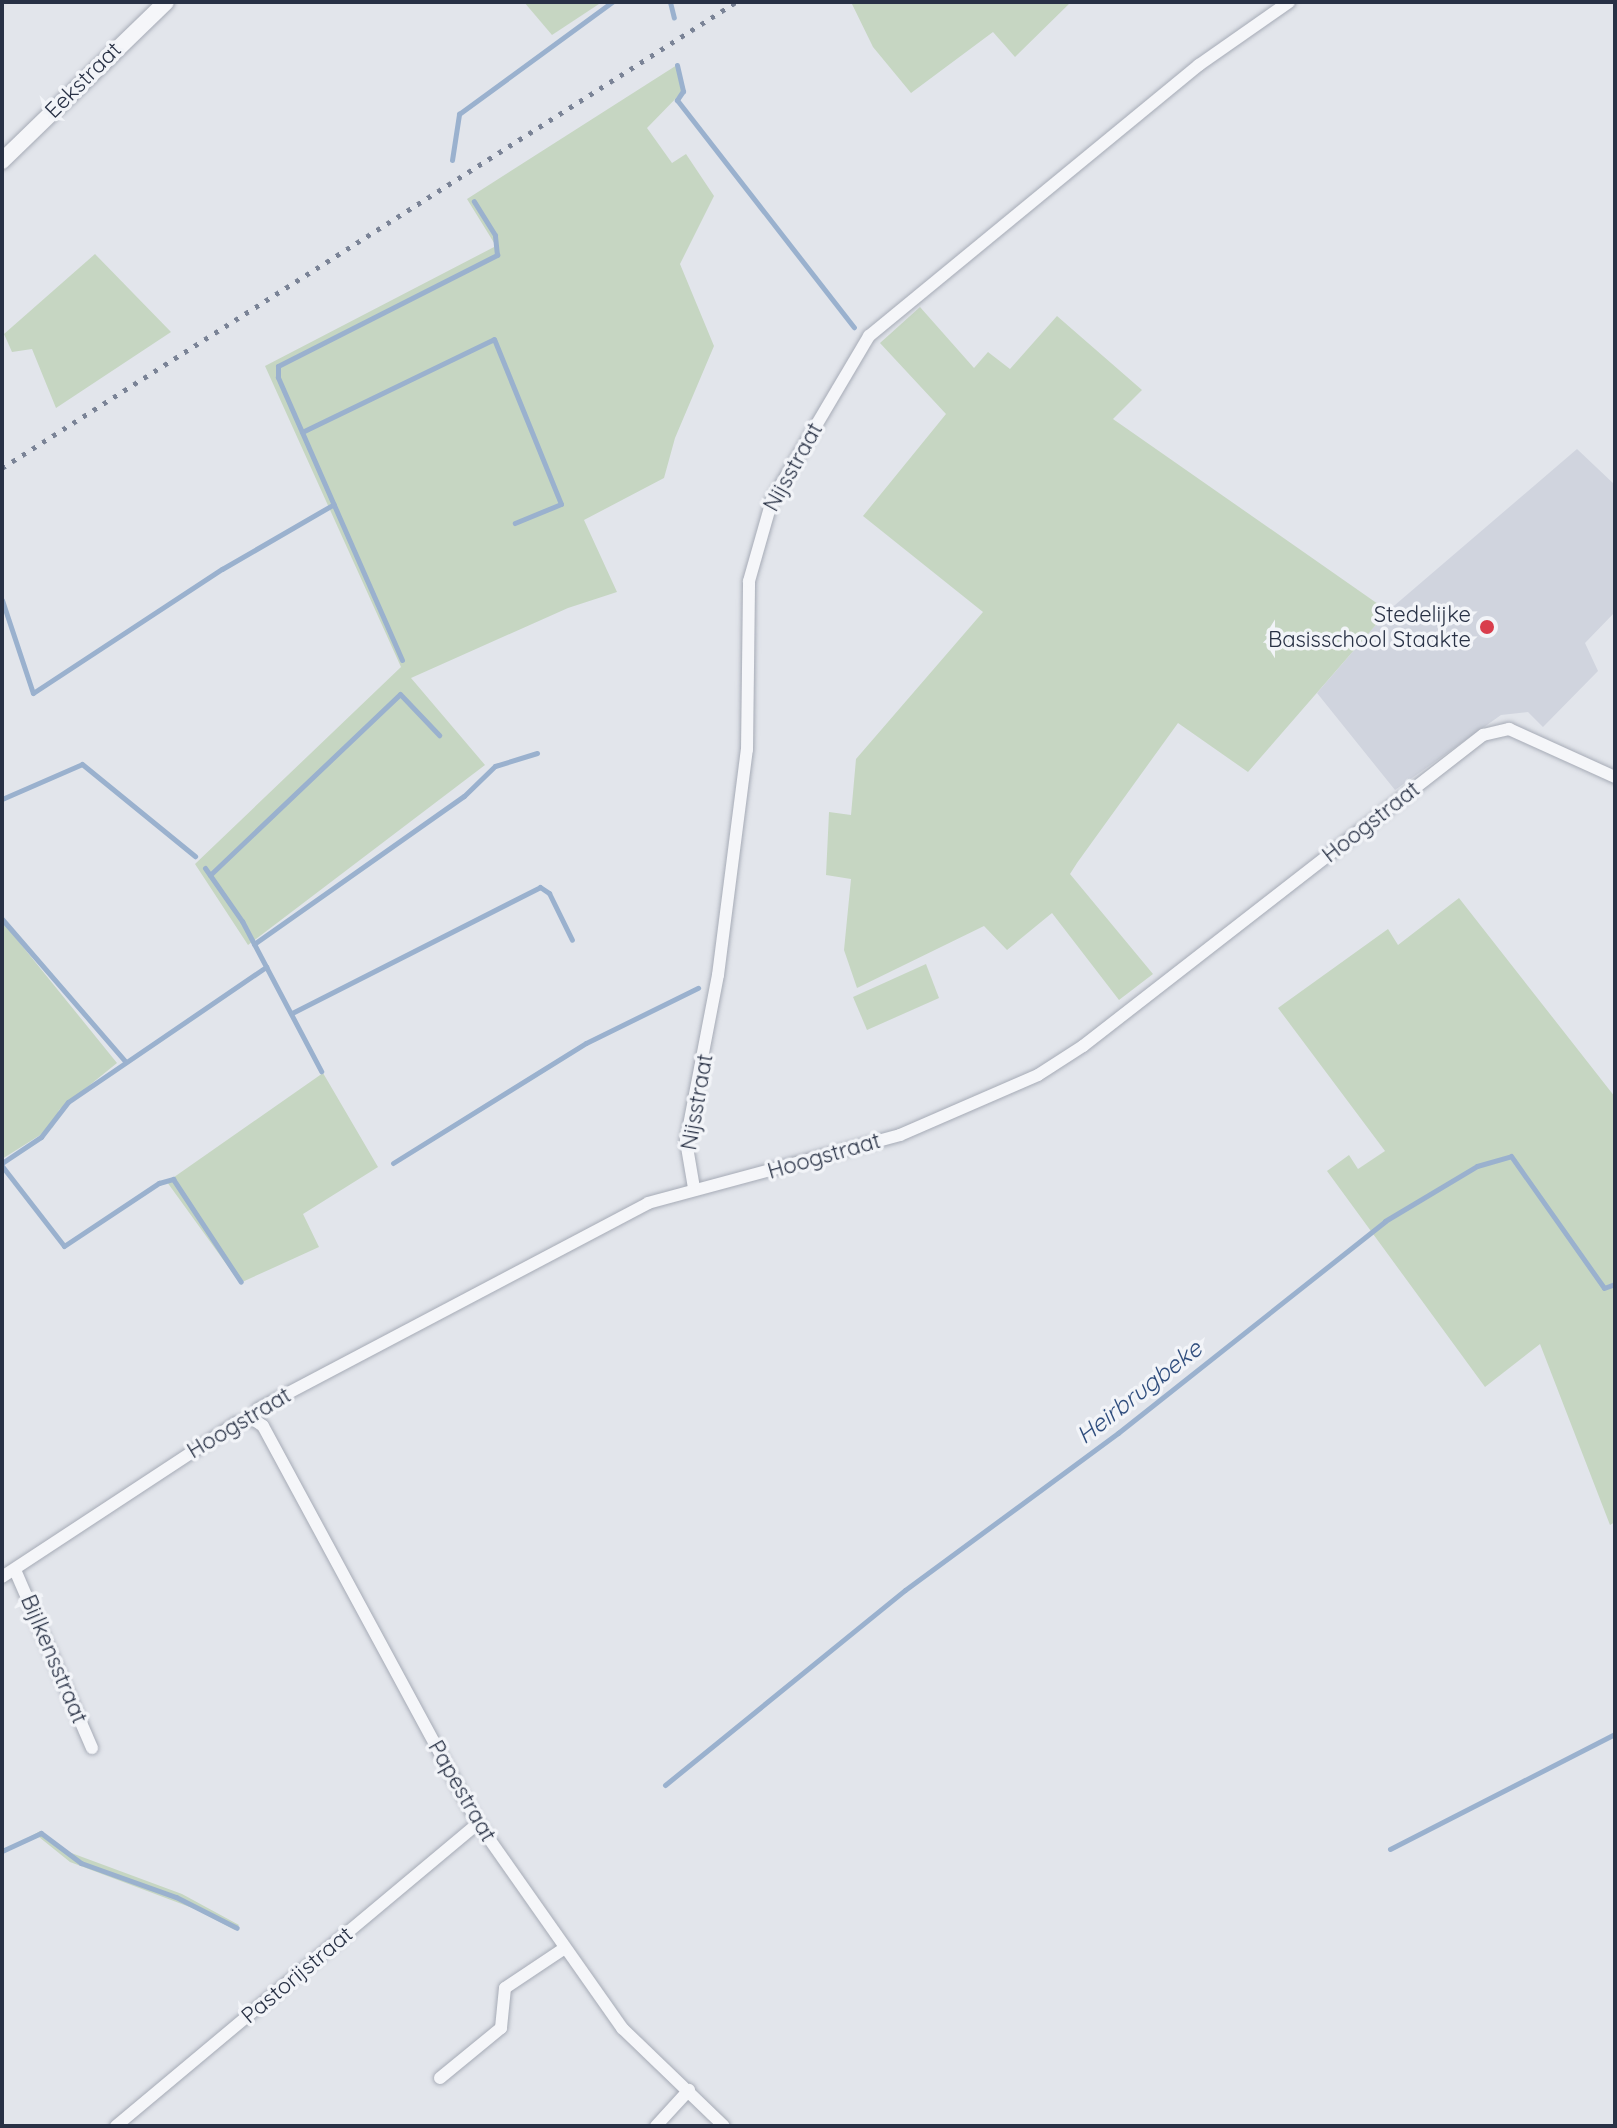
<!DOCTYPE html>
<style>
body{margin:0}
#map{position:relative;width:1617px;height:2128px;overflow:hidden;background:#e2e5eb;font-family:Quicksand,sans-serif}
div>[style]{position:absolute}
[style*='--x']{left:calc(var(--x)*1px);top:calc(var(--y)*1px);width:calc(var(--w)*1px);rotate:calc(var(--a)*1deg)}
.built>*{inset:0;background:#d0d4de}
.green>*{inset:0;background:#c6d6c2}
.stream>*{height:5px;margin:-2.5px;padding:0 2.5px;transform-origin:2.5px;border-radius:2.5px;background:#9ab1ce}
.roads{filter:drop-shadow(0 0 2px #a6abb6) drop-shadow(0 0 2px #a6abb6)}
.minor>*{height:12px;margin:-6px;padding:0 6px;transform-origin:6px;border-radius:6px;background:#f5f6f9}
.tertiary>*{height:16px;margin:-8px;padding:0 8px;transform-origin:8px;border-radius:8px;background:#f5f6f9}
.rail>*{height:5px;margin-top:-2.5px;transform-origin:0;background:repeating-linear-gradient(90deg,#7a8396 0 4px,transparent 0 12px)}
.dots>*{width:22px;height:22px;translate:-50% -50%;box-sizing:border-box;border:4px solid #f2f4f8;border-radius:50%}
span{translate:-50% -50%;white-space:nowrap;text-align:center;line-height:1.15;-webkit-text-stroke:7px #f2f4f8;paint-order:stroke}
.street-label{font-size:22px;color:#283145}
.poi-label{font-size:22px;color:#283145}
.right{translate:-100% -50%;text-align:right}
.water-label{font-size:24px;color:#2f4d7d;font-style:italic}
.frame{position:absolute;inset:0;border:4px solid #283145;pointer-events:none}
</style>
<div id="map">
<div class="built">
<i style="clip-path:polygon(1577px 449px,1615px 485px,1615px 612px,1585px 643px,1598px 671px,1543px 727px,1528px 712px,1501px 715px,1395px 790px,1317px 693px,1388px 611px)"></i>
</div>
<div class="green">
<i style="clip-path:polygon(524px 2px,602px 2px,552px 35px)"></i>
<i style="clip-path:polygon(851px 2px,1071px 2px,1015px 57px,993px 32px,911px 93px,873px 47px)"></i>
<i style="clip-path:polygon(677px 65px,683px 91px,647px 128px,672px 163px,686px 154px,714px 196px,680px 264px,714px 346px,675px 438px,664px 478px,584px 520px,617px 592px,568px 608px,411px 678px,485px 765px,248px 945px,195px 864px,401px 667px,265px 366px,496px 246px,467px 199px)"></i>
<i style="clip-path:polygon(95px 254px,171px 332px,56px 408px,32px 349px,12px 352px,4px 334px)"></i>
<i style="clip-path:polygon(920px 307px,974px 368px,988px 352px,1010px 369px,1057px 316px,1142px 390px,1113px 419px,1388px 611px,1248px 772px,1178px 723px,1077px 863px,1070px 874px,1153px 974px,1119px 1000px,1052px 913px,1007px 950px,984px 926px,857px 988px,844px 950px,851px 879px,826px 875px,829px 812px,851px 815px,856px 759px,983px 612px,863px 516px,946px 414px,880px 343px)"></i>
<i style="clip-path:polygon(1459px 898px,1615px 1097px,1615px 1522px,1610px 1525px,1540px 1344px,1485px 1387px,1327px 1171px,1349px 1155px,1358px 1169px,1385px 1151px,1278px 1008px,1388px 929px,1398px 945px)"></i>
<i style="clip-path:polygon(2px 921px,117px 1063px,59px 1110px,53px 1127px,2px 1159px)"></i>
<i style="clip-path:polygon(926px 964px,939px 998px,867px 1030px,853px 997px)"></i>
<i style="clip-path:polygon(323px 1073px,378px 1167px,303px 1214px,319px 1247px,240px 1283px,167px 1182px)"></i>
<i style="clip-path:polygon(40px 1831px,66px 1851px,182px 1894px,239px 1925px,235px 1930px,195px 1909px,70px 1862px,39px 1837px,2px 1853px)"></i>
</div>
<div class="stream">
<i style="--x:670;--y:2;--w:16;--a:76"></i>
<i style="--x:677;--y:65;--w:27;--a:77"></i>
<i style="--x:683;--y:91;--w:11;--a:124"></i>
<i style="--x:677;--y:100;--w:288;--a:52.1"></i>
<i style="--x:452;--y:160;--w:47;--a:-81.3"></i>
<i style="--x:459;--y:114;--w:190;--a:-36.2"></i>
<i style="--x:302;--y:432;--w:213;--a:-25.8"></i>
<i style="--x:494;--y:339;--w:178;--a:67.9"></i>
<i style="--x:561;--y:504;--w:50;--a:157.6"></i>
<i style="--x:2;--y:600;--w:98;--a:71.6"></i>
<i style="--x:33;--y:693;--w:226;--a:-33.3"></i>
<i style="--x:222;--y:569;--w:129;--a:-30.1"></i>
<i style="--x:402;--y:660;--w:309;--a:-113.7"></i>
<i style="--x:278;--y:377;--w:11;--a:-90"></i>
<i style="--x:278;--y:366;--w:246;--a:-26.9"></i>
<i style="--x:497;--y:255;--w:20;--a:-96"></i>
<i style="--x:495;--y:235;--w:40;--a:-122"></i>
<i style="--x:2;--y:799;--w:87;--a:-23.6"></i>
<i style="--x:82;--y:764;--w:146;--a:39.2"></i>
<i style="--x:205;--y:868;--w:65;--a:55.1"></i>
<i style="--x:242;--y:921;--w:170;--a:62.2"></i>
<i style="--x:210;--y:875;--w:262;--a:-43.6"></i>
<i style="--x:400;--y:694;--w:57;--a:46.4"></i>
<i style="--x:2;--y:919;--w:188;--a:49.1"></i>
<i style="--x:254;--y:944;--w:257;--a:-35.2"></i>
<i style="--x:464;--y:796;--w:43;--a:-44.1"></i>
<i style="--x:495;--y:766;--w:44;--a:-17.2"></i>
<i style="--x:292;--y:1013;--w:278;--a:-26.9"></i>
<i style="--x:540;--y:887;--w:11;--a:34"></i>
<i style="--x:549;--y:893;--w:52;--a:63.9"></i>
<i style="--x:2;--y:1163;--w:47;--a:-33.7"></i>
<i style="--x:41;--y:1137;--w:44;--a:-52.4"></i>
<i style="--x:68;--y:1102;--w:240;--a:-34.3"></i>
<i style="--x:393;--y:1163;--w:227;--a:-31.9"></i>
<i style="--x:586;--y:1043;--w:125;--a:-26.2"></i>
<i style="--x:2;--y:1166;--w:101;--a:52.2"></i>
<i style="--x:64;--y:1246;--w:114;--a:-33.6"></i>
<i style="--x:159;--y:1183;--w:15;--a:-16"></i>
<i style="--x:173;--y:1179;--w:123;--a:56.6"></i>
<i style="--x:665;--y:1785;--w:309;--a:-39.1"></i>
<i style="--x:905;--y:1590;--w:265;--a:-36.4"></i>
<i style="--x:1118;--y:1433;--w:341;--a:-38.4"></i>
<i style="--x:1385;--y:1221;--w:107;--a:-30.9"></i>
<i style="--x:1477;--y:1166;--w:35;--a:-16"></i>
<i style="--x:1511;--y:1156;--w:161;--a:54.8"></i>
<i style="--x:1604;--y:1288;--w:12;--a:-20"></i>
<i style="--x:1390;--y:1849;--w:253;--a:-27.1"></i>
<i style="--x:2;--y:1851;--w:43;--a:-24.8"></i>
<i style="--x:41;--y:1833;--w:50;--a:36.9"></i>
<i style="--x:81;--y:1863;--w:101;--a:19.7"></i>
<i style="--x:176;--y:1897;--w:68;--a:26.9"></i>
</div>
<div class="roads">
<div class="minor">
<i style="--x:694;--y:1188;--w:48;--a:-99.7"></i>
<i style="--x:686;--y:1141;--w:169;--a:-79.1"></i>
<i style="--x:718;--y:975;--w:227;--a:-82.7"></i>
<i style="--x:747;--y:750;--w:169;--a:-89.3"></i>
<i style="--x:749;--y:581;--w:84;--a:-74.1"></i>
<i style="--x:772;--y:500;--w:191;--a:-59.4"></i>
<i style="--x:869;--y:336;--w:427;--a:-39.4"></i>
<i style="--x:1199;--y:65;--w:110;--a:-35"></i>
<i style="--x:253;--y:1419;--w:12;--a:35"></i>
<i style="--x:263;--y:1426;--w:451;--a:61.6"></i>
<i style="--x:478;--y:1823;--w:251;--a:54.9"></i>
<i style="--x:622;--y:2028;--w:141;--a:43.9"></i>
<i style="--x:15;--y:1570;--w:194;--a:66.6"></i>
<i style="--x:2;--y:1577;--w:280;--a:-33.3"></i>
<i style="--x:236;--y:1423;--w:17;--a:-13"></i>
<i style="--x:253;--y:1419;--w:11;--a:-63"></i>
<i style="--x:258;--y:1409;--w:441;--a:-27.8"></i>
<i style="--x:648;--y:1203;--w:261;--a:-15.1"></i>
<i style="--x:900;--y:1135;--w:150;--a:-23.5"></i>
<i style="--x:1038;--y:1075;--w:54;--a:-32.8"></i>
<i style="--x:1083;--y:1046;--w:507;--a:-37.87"></i>
<i style="--x:1483;--y:735;--w:27;--a:-13"></i>
<i style="--x:1509;--y:729;--w:116;--a:24.4"></i>
<i style="--x:440;--y:2078;--w:79;--a:-39.3"></i>
<i style="--x:501;--y:2028;--w:40;--a:-84.3"></i>
<i style="--x:505;--y:1988;--w:72;--a:-33.7"></i>
<i style="--x:116;--y:2126;--w:472;--a:-39.9"></i>
<i style="--x:656;--y:2126;--w:49;--a:-47.5"></i>
</div>
<div class="tertiary">
<i style="--x:2;--y:161;--w:228;--a:-44.1"></i>
</div>
</div>
<div class="rail">
<i style="--x:2;--y:468;--w:869;--a:-32.41"></i>
</div>
<div class="dots">
<i style="left:1487px;top:627px;background:#d93e4d"></i>
</div>
<div class="street-label">
<span style="left:83px;top:80px;rotate:-45deg">Eekstraat</span>
<span style="left:793px;top:467px;rotate:-61deg">Nijsstraat</span>
<span style="left:1371px;top:822px;rotate:-38deg">Hoogstraat</span>
<span style="left:697px;top:1102px;rotate:-80deg">Nijsstraat</span>
<span style="left:824px;top:1156px;rotate:-16deg">Hoogstraat</span>
<span style="left:239px;top:1423px;rotate:-31deg">Hoogstraat</span>
<span style="left:54px;top:1659px;rotate:67deg">Bijlkensstraat</span>
<span style="left:462px;top:1791px;rotate:60deg">Papestraat</span>
<span style="left:297px;top:1975px;rotate:-40deg">Pastorijstraat</span>
</div>
<div class="poi-label">
<span class="right" style="left:1471px;top:627px">Stedelijke<br>Basisschool Staakte</span>
</div>
<div class="water-label">
<span style="left:1139px;top:1392px;rotate:-38deg">Heirbrugbeke</span>
</div>
<div class="frame"></div>
</div>
